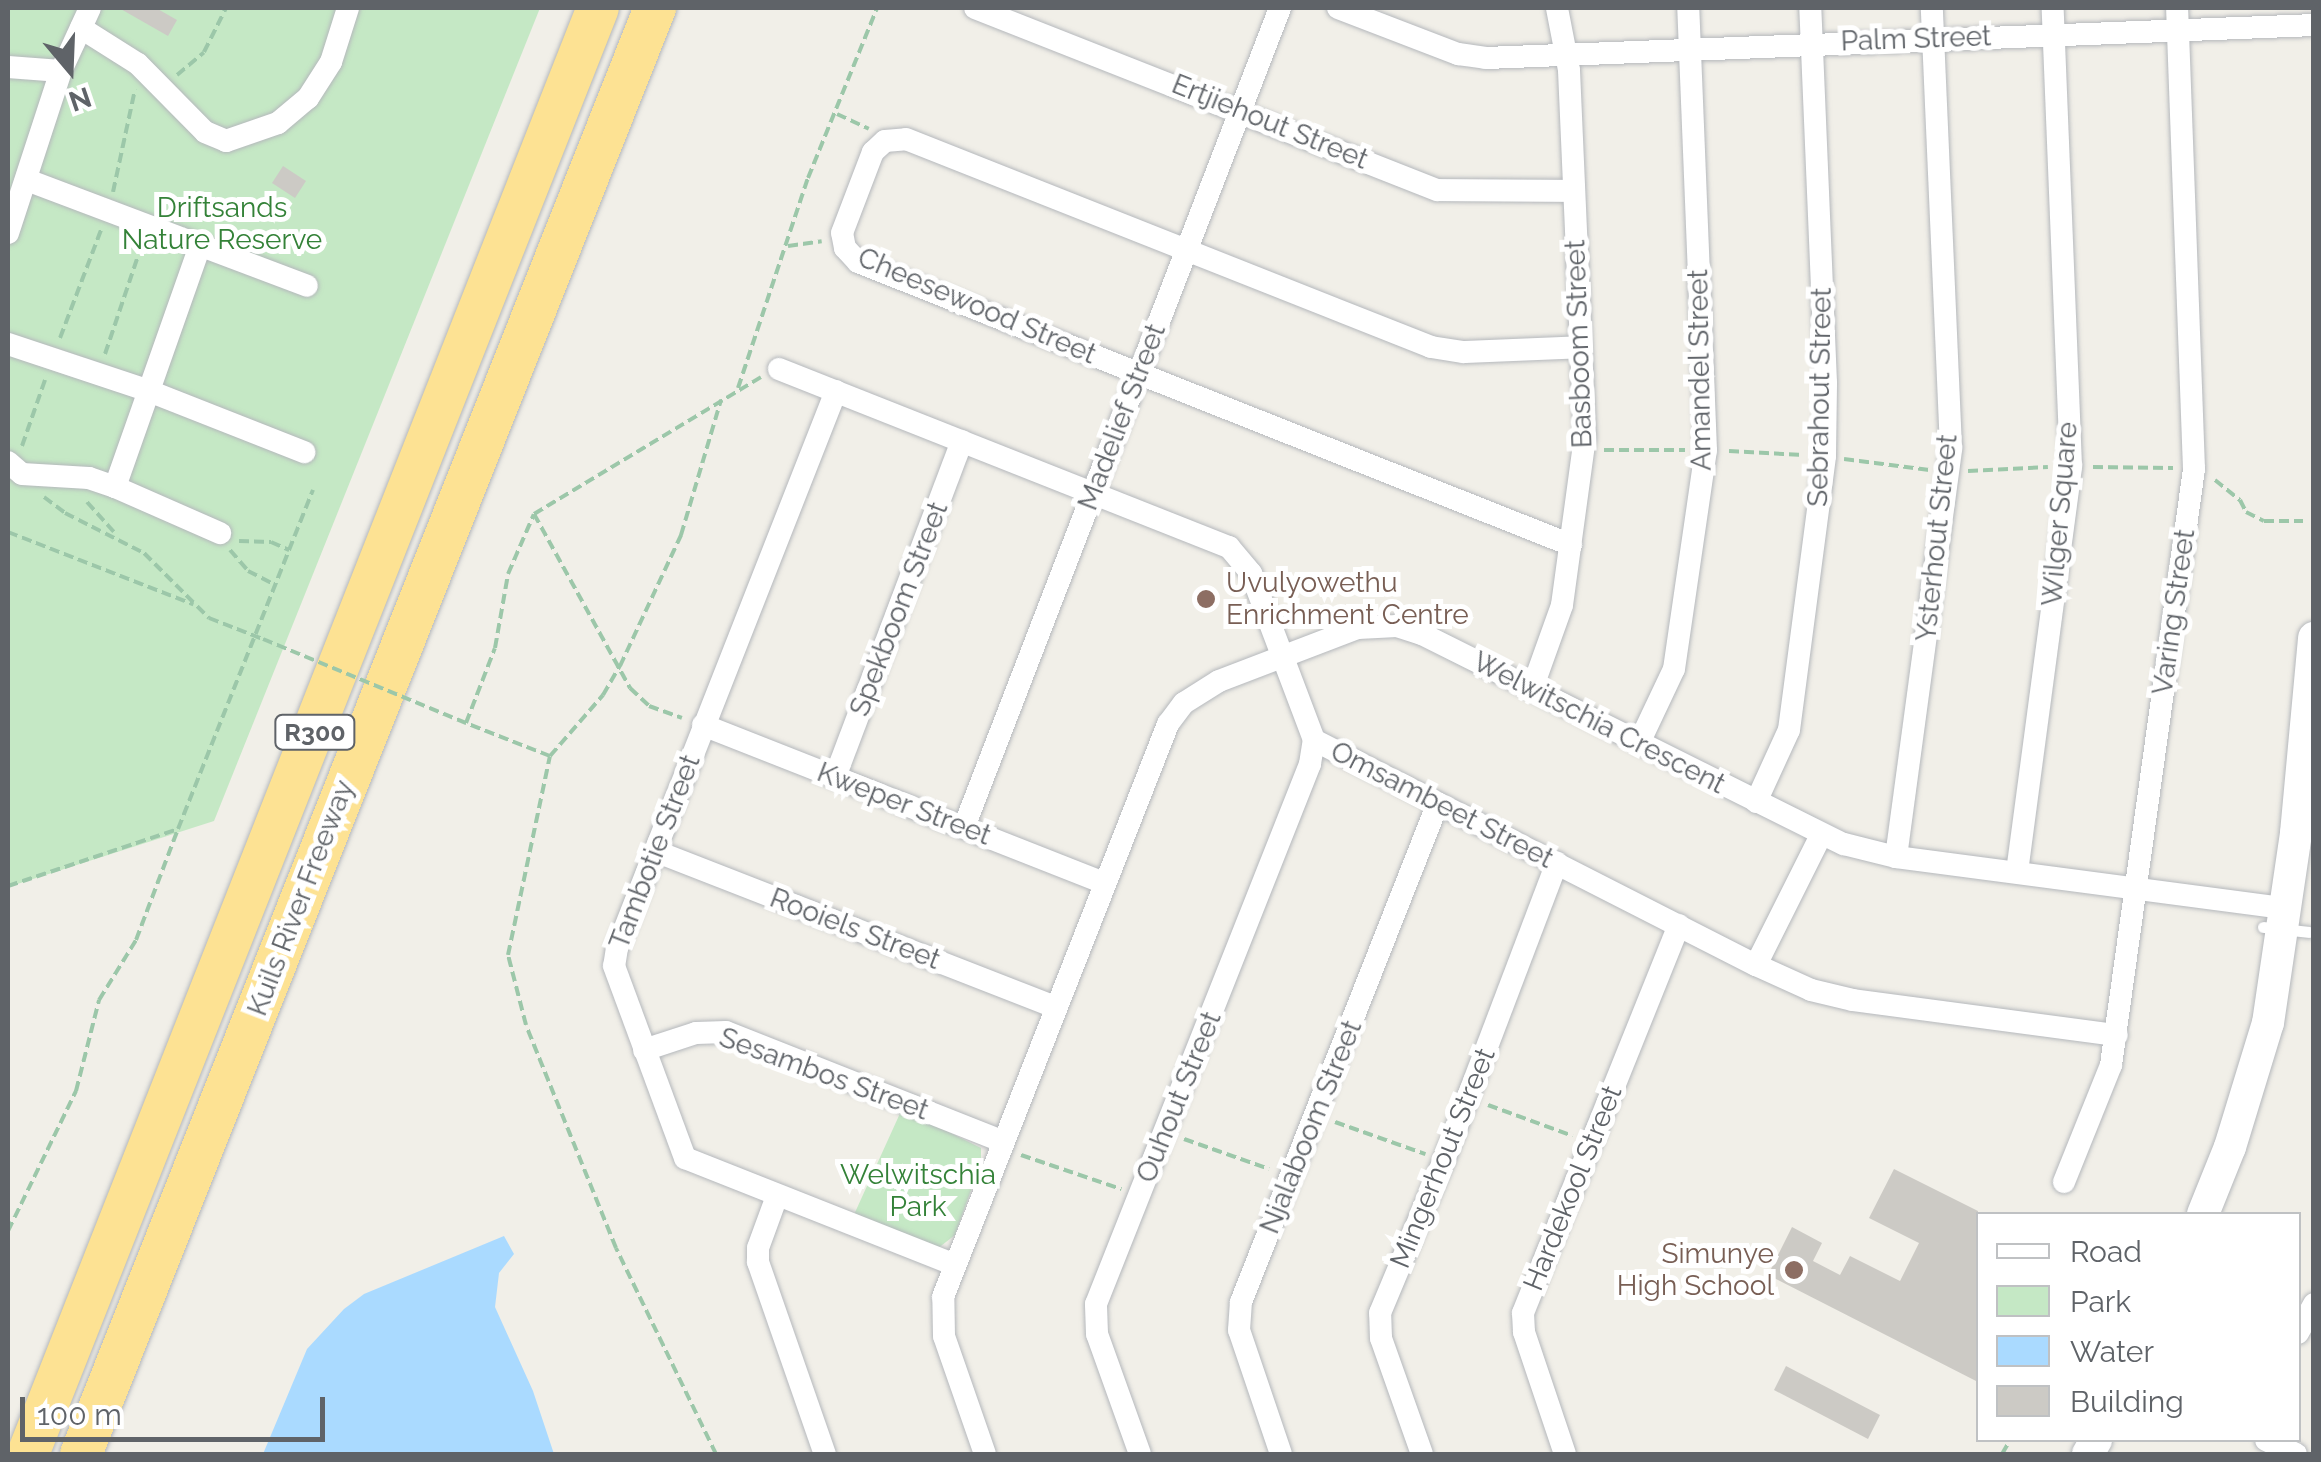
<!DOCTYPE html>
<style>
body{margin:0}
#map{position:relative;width:2321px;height:1462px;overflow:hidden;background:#f1efe8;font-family:Raleway,sans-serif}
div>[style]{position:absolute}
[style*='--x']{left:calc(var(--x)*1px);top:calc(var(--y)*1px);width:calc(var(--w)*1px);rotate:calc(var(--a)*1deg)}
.green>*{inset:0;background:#c5e8c5}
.water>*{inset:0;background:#aadaff}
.building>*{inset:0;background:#cccac5}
.path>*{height:4px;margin-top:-2px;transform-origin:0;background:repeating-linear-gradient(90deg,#9cc7a9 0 10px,transparent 0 15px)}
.roads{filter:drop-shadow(0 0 2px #b5b8bc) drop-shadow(0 0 2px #b5b8bc)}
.lane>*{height:11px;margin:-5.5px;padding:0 5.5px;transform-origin:5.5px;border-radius:5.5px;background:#fff}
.street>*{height:22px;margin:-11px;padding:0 11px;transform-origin:11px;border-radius:11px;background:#fff}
.secondary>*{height:32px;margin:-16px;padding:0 16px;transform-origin:16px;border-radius:16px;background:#fff}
.highway>*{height:42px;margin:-21px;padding:0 21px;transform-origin:21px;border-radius:21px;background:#fde293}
.path-bridge>*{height:4px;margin-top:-2px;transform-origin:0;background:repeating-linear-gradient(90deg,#9cc7a9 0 10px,transparent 0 15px)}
.dots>*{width:28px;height:28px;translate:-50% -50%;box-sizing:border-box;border:5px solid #fff;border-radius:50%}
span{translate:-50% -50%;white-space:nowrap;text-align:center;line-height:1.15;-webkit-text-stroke:10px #fff;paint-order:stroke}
.shield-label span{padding:2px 8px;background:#fff;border:2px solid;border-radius:8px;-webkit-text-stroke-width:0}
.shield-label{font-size:25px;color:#5f6368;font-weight:700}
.street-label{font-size:28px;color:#5f6368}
.park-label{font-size:28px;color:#348238}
.education-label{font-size:28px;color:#785e54}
.left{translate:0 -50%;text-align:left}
.right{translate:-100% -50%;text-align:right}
.frame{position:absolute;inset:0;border:10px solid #5f6368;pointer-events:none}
.legend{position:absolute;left:1976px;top:1212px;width:325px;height:230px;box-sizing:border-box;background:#fff;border:2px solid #bfc1c3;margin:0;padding:12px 18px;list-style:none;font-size:30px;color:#5f6368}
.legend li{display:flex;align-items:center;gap:20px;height:50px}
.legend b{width:50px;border:2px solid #bfc1c3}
.north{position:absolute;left:20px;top:20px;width:100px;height:100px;-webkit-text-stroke:8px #fff;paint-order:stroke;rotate:161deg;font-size:28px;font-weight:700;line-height:40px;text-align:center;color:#5f6368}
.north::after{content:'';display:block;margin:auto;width:35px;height:45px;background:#5f6368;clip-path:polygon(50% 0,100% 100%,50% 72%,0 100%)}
.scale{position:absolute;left:20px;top:1397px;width:305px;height:45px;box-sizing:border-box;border:5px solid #5f6368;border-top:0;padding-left:12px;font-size:30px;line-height:35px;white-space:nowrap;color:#5f6368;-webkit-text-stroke:8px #fff;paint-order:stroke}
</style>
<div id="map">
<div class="green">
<i style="clip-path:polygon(8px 8px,540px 8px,214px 821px,8px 887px)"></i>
<i style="clip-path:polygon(902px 1109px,981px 1148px,981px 1162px,955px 1235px,937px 1249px,852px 1219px)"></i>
</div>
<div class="water">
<i style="clip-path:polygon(504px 1236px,514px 1254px,499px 1273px,495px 1307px,533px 1391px,554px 1454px,263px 1454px,307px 1349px,344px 1309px,364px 1294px)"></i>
</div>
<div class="building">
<i style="clip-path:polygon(119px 8px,156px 8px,177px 20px,168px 36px)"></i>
<i style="clip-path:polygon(283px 166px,306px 181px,295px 198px,272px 183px)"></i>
<i style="clip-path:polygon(1894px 1169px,1978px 1211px,1978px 1382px,1768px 1275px,1792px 1227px,1822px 1243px,1813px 1261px,1840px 1275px,1850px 1256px,1900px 1281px,1919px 1243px,1869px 1218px)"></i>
<i style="clip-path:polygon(1786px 1366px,1880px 1415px,1868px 1439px,1774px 1390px)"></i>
</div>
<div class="path">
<i style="--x:177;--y:75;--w:35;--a:-40"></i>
<i style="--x:204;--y:52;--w:49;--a:-63.4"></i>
<i style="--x:837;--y:114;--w:35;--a:25"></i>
<i style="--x:113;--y:192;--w:105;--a:-77.9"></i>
<i style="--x:788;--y:246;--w:34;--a:-8"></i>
<i style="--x:60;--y:338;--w:116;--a:-69.2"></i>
<i style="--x:105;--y:354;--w:116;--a:-71.4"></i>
<i style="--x:738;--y:388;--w:221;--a:-71.6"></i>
<i style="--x:808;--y:178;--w:183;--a:-67.9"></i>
<i style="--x:22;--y:446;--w:70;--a:-70.8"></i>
<i style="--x:1604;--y:450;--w:81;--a:0"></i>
<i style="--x:1729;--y:451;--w:75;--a:3.1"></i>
<i style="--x:1844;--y:459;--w:86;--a:7.4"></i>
<i style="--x:2093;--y:467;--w:80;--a:0.7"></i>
<i style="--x:1968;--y:471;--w:80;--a:-2.9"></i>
<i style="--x:2215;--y:480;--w:32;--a:39"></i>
<i style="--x:2240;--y:500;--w:13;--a:63"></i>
<i style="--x:2246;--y:512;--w:20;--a:27"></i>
<i style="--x:2264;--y:521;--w:39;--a:0"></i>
<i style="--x:44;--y:497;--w:26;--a:37"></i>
<i style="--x:65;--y:513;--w:89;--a:26.9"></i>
<i style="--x:144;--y:553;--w:92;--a:45"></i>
<i style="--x:209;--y:618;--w:58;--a:21.3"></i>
<i style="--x:87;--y:502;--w:40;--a:48"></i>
<i style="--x:534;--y:514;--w:199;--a:61.1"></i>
<i style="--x:630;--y:688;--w:26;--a:43"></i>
<i style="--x:649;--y:706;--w:35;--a:20"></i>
<i style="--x:8;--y:532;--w:199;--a:21.3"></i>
<i style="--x:239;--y:541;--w:32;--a:2"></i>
<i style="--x:271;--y:542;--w:20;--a:24"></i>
<i style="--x:230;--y:550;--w:28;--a:49"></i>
<i style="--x:248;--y:571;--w:28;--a:27"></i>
<i style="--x:550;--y:756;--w:81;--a:-49"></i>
<i style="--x:603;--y:695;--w:34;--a:-60"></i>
<i style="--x:620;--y:666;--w:145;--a:-65"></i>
<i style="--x:681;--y:535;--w:141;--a:-73.5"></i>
<i style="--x:8;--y:886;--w:179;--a:-18.5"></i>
<i style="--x:178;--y:829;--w:365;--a:-68.3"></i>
<i style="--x:1488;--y:1105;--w:90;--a:20"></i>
<i style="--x:1335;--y:1122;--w:96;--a:19.6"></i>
<i style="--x:1184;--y:1139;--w:90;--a:19.4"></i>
<i style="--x:1021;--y:1155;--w:106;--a:18.8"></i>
<i style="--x:8;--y:1231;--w:156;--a:-64.1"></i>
<i style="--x:76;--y:1091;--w:94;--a:-75.8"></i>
<i style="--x:99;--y:1000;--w:70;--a:-58.3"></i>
<i style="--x:136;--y:940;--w:119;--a:-69.3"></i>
<i style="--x:716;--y:1454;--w:229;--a:-115.9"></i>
<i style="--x:616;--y:1248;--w:240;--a:-112"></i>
<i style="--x:526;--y:1025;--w:72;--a:-104.4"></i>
<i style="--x:508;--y:955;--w:203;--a:-78.1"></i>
<i style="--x:550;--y:756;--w:90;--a:-158.6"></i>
<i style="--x:466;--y:723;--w:80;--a:-68.9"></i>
<i style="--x:495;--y:648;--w:75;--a:-80"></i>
<i style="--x:508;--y:574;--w:65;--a:-66.6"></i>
<i style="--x:534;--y:514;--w:265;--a:-31.1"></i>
<i style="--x:2002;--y:1454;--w:16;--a:-60"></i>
</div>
<div class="roads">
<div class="lane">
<i style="--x:2263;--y:927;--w:46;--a:6.2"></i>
</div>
<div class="street">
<i style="--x:975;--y:8;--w:497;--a:21.5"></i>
<i style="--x:1438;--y:190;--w:136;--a:0.4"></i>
<i style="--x:1338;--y:8;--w:129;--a:21"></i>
<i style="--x:1458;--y:54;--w:28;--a:8"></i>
<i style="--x:1486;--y:58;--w:829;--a:-2.28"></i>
<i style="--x:81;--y:28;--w:67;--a:32.3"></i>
<i style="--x:138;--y:64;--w:95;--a:45.4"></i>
<i style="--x:205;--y:132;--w:23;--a:23"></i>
<i style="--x:226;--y:141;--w:55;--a:-19.1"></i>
<i style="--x:278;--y:123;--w:39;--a:-40"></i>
<i style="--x:308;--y:98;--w:43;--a:-57.4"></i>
<i style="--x:331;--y:62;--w:57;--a:-72.5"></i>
<i style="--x:8;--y:67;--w:53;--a:4.3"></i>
<i style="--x:27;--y:180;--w:299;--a:20.7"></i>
<i style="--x:8;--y:233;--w:170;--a:-71.9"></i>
<i style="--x:61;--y:71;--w:69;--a:-65.3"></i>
<i style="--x:8;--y:344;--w:149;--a:18.4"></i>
<i style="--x:149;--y:391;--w:167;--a:21.5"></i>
<i style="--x:779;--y:369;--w:484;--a:21.6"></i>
<i style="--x:1229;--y:547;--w:34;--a:50"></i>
<i style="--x:1251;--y:573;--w:178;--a:69.3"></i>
<i style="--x:1314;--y:740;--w:496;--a:27"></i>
<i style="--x:1756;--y:965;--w:60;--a:24.4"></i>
<i style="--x:1811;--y:990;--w:43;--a:13.4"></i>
<i style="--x:1853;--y:1000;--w:266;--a:7.6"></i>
<i style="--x:836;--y:391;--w:599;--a:111.46"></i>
<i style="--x:617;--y:948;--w:18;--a:99"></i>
<i style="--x:614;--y:966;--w:205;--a:69.7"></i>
<i style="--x:685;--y:1158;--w:288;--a:21.6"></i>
<i style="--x:8;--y:462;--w:18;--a:41"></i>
<i style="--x:22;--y:474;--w:67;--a:3.4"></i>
<i style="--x:89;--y:478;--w:28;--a:19"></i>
<i style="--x:115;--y:487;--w:115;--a:23.7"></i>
<i style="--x:115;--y:487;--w:256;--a:-70.6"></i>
<i style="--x:1571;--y:545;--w:767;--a:-158.35"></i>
<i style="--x:858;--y:262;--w:19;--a:-133"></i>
<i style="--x:845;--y:248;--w:15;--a:-101"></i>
<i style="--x:842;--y:233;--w:87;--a:-69.1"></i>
<i style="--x:873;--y:152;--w:16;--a:-43"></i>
<i style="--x:885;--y:141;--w:21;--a:-5"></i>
<i style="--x:906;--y:139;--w:565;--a:21.61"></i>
<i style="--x:1431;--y:347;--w:33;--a:9"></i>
<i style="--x:1464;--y:352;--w:117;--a:-2.4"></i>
<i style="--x:1532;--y:689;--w:89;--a:-70.3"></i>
<i style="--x:1562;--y:605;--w:170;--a:-82.2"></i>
<i style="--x:1585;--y:437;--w:367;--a:-92.5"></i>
<i style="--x:1569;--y:70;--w:63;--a:-101"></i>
<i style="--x:703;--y:725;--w:432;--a:21.5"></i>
<i style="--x:1639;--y:743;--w:82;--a:-64.7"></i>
<i style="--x:1674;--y:669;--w:221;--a:-81.7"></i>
<i style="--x:1706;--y:450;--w:442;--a:-92.3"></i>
<i style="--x:835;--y:777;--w:359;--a:-69.3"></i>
<i style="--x:1756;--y:802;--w:79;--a:-65.4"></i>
<i style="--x:1789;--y:730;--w:276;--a:-82.5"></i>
<i style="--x:1825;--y:456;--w:73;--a:-89.2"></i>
<i style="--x:1826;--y:383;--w:375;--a:-92.4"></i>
<i style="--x:964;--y:827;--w:878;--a:-68.9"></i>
<i style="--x:655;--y:851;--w:430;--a:21.3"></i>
<i style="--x:1896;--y:857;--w:413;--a:-82.3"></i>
<i style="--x:1951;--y:448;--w:440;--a:-92.5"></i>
<i style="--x:2017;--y:872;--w:410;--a:-82.4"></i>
<i style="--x:2071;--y:466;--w:458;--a:-92.3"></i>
<i style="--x:1756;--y:965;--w:145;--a:-63.4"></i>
<i style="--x:644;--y:1050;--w:55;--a:-18.1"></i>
<i style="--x:696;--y:1033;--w:30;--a:-2"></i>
<i style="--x:726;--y:1032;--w:297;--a:21.6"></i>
<i style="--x:2064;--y:1182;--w:126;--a:-68.1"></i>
<i style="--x:2111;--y:1065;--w:602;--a:-82.07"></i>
<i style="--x:2194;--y:469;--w:461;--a:-92.1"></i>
<i style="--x:777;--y:1196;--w:55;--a:110.1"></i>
<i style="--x:758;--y:1248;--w:14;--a:90"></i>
<i style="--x:758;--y:1262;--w:203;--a:70.8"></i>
<i style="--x:2298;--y:1333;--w:33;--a:-61"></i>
<i style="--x:2266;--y:1440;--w:33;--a:25"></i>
<i style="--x:985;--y:1454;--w:125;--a:-109.2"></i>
<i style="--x:944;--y:1336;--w:39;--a:-91"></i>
<i style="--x:943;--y:1297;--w:616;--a:-68.56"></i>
<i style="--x:1168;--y:724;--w:26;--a:-53"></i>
<i style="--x:1184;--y:703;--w:41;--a:-32.2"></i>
<i style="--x:1219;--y:681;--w:149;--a:-20.9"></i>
<i style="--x:1358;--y:628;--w:39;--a:-3"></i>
<i style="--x:1397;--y:626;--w:26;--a:18"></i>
<i style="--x:1422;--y:634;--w:471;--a:26.5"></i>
<i style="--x:1844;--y:844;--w:54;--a:14"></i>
<i style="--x:1896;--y:857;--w:393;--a:7.5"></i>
<i style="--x:1140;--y:1454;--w:127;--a:-109.7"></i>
<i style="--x:1097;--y:1334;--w:30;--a:-92"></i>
<i style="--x:1096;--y:1304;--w:581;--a:-68.38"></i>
<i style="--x:1310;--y:764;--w:24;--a:-81"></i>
<i style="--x:1281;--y:1454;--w:131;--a:-108.7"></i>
<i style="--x:1239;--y:1330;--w:28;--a:-86"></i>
<i style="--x:1241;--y:1302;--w:536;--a:-68.46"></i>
<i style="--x:1422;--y:1454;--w:123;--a:-109.5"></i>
<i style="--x:1381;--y:1338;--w:25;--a:-92"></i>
<i style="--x:1380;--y:1313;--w:166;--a:-67.3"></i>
<i style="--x:1444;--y:1160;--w:318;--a:-69.2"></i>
<i style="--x:1565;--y:1454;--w:129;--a:-108.6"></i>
<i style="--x:1524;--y:1332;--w:19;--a:-93"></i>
<i style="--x:1523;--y:1313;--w:418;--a:-68.1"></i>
</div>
<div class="secondary">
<i style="--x:2203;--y:1214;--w:72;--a:-68.1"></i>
<i style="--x:2230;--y:1147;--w:130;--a:-73"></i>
<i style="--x:2268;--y:1023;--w:192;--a:-81.6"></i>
<i style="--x:2296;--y:833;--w:196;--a:-84.7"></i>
<i style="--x:2088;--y:1454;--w:16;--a:-60"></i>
</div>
<div class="highway">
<i style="--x:28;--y:1454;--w:1554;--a:-68.49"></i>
<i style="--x:81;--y:1454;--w:1556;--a:-68.35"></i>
</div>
</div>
<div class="path-bridge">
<i style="--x:263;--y:639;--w:220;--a:22.5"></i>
</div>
<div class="dots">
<i style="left:1206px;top:599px;background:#8d6e63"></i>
<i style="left:1794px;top:1270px;background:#8d6e63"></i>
</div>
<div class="shield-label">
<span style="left:315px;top:732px">R300</span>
</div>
<div class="street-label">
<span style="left:1916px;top:39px;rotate:-2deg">Palm Street</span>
<span style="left:1270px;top:122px;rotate:22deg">Ertjiehout Street</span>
<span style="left:977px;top:306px;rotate:23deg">Cheesewood Street</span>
<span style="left:1579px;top:344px;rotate:-92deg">Basboom Street</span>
<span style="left:1700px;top:370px;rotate:-91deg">Amandel Street</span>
<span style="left:1820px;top:397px;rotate:-89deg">Sebrahout Street</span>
<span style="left:1122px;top:417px;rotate:-69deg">Madelief Street</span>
<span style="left:2060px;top:514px;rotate:-85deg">Wilger Square</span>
<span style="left:1937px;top:538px;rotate:-84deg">Ysterhout Street</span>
<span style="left:899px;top:609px;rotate:-69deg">Spekboom Street</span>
<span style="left:2174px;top:612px;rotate:-82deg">Varing Street</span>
<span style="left:1599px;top:723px;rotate:27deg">Welwitschia Crescent</span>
<span style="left:904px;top:804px;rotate:21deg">Kweper Street</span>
<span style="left:1442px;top:805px;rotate:27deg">Omsambeet Street</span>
<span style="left:655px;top:852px;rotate:-69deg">Tambotie Street</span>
<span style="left:301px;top:898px;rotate:-69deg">Kuils River Freeway</span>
<span style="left:855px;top:929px;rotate:21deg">Rooiels Street</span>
<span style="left:824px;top:1074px;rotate:20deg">Sesambos Street</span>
<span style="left:1179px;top:1097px;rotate:-68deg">Ouhout Street</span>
<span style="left:1311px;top:1127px;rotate:-68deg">Njalaboom Street</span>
<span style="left:1443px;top:1158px;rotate:-68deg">Mingerhout Street</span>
<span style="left:1573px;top:1188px;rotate:-68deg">Hardekool Street</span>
</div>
<div class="park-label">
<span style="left:222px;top:224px">Driftsands<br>Nature Reserve</span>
<span style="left:918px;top:1191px">Welwitschia<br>Park</span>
</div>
<div class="education-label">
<span class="left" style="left:1226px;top:599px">Uvulyowethu<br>Enrichment Centre</span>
<span class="right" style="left:1774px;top:1270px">Simunye<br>High School</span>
</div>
<div class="frame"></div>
<ul class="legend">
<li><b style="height:12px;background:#fff"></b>Road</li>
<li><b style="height:28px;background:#c5e8c5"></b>Park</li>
<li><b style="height:28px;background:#aadaff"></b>Water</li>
<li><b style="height:28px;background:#cccac5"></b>Building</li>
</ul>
<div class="north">N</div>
<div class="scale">100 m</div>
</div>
